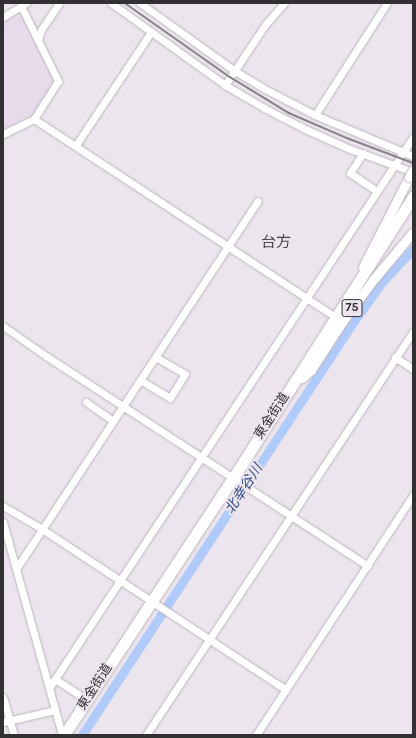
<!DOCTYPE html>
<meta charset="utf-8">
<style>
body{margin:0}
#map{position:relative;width:416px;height:738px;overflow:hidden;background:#ece5ee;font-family:Karla,"Noto Sans JP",sans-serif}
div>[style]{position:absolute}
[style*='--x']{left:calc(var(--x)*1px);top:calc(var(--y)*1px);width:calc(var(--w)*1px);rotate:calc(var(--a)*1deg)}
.built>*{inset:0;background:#e7dbeb}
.river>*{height:9px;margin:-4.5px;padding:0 4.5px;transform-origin:4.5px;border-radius:4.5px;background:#b0cafa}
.roads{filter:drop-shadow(0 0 1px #bcb5be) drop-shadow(0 0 1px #bcb5be)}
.minor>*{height:7px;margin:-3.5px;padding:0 3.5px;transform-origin:3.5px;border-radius:3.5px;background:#fff}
.major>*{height:9px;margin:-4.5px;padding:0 4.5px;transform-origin:4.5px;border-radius:4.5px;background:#fff}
.highway>*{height:11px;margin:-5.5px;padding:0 5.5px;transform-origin:5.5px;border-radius:5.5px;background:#fff}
.rail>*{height:1.5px;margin:-0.75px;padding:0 0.75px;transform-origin:0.75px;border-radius:0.75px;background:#868288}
.bridges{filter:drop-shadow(0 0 1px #bcb5be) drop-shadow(0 0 1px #bcb5be)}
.major-bridge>*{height:9px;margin:-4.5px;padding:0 4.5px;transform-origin:4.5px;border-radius:4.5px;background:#fff}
span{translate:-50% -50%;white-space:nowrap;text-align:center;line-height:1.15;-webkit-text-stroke:4px #ece5ee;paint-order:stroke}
.shield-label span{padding:1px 3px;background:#ece5ee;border:1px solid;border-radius:3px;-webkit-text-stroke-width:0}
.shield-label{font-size:12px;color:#333034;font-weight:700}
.street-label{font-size:13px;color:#333034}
.water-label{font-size:14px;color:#324f8a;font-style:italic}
.quarter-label{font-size:15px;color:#49434b}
.frame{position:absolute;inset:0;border:4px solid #333034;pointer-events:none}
</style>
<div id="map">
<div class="built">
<i style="clip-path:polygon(22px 11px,55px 83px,30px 118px,3px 131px,3px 22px)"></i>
</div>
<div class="river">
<i style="--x:82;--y:735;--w:492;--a:-56.7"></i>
<i style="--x:352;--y:324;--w:52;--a:-54.5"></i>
<i style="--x:382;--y:282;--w:45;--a:-46.8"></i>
</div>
<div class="roads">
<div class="minor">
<i style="--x:111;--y:3;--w:140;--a:35.7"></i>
<i style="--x:225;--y:85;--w:45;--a:30.5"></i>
<i style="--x:264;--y:108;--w:46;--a:27.1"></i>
<i style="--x:305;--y:129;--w:49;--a:24"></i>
<i style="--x:350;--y:149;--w:67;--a:20.1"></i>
<i style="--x:140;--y:3;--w:117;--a:35.6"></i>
<i style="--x:235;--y:71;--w:35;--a:31"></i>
<i style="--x:265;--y:89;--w:56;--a:27.5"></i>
<i style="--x:315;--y:115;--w:106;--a:22.7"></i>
<i style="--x:21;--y:6;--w:84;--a:63.7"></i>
<i style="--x:58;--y:81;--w:45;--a:122.3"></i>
<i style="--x:34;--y:119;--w:360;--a:33.3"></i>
<i style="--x:3;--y:17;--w:27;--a:-31"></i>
<i style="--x:38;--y:40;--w:10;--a:-73"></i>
<i style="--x:41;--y:30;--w:32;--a:-56"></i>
<i style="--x:225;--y:85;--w:72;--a:-56.3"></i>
<i style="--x:265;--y:25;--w:29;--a:-49"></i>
<i style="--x:315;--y:115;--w:133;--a:-57.3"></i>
<i style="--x:3;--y:134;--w:34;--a:-26"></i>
<i style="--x:76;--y:145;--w:136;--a:-56.4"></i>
<i style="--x:363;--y:153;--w:24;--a:123"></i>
<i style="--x:350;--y:173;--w:32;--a:34"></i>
<i style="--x:3;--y:326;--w:52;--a:34.9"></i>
<i style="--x:46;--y:356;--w:384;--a:33.1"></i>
<i style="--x:395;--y:357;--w:22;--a:34"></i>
<i style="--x:140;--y:380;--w:35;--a:31"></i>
<i style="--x:170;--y:398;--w:28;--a:-58"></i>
<i style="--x:185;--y:374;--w:34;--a:-150"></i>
<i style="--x:86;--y:402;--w:33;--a:35"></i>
<i style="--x:3;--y:506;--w:45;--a:30.5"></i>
<i style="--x:42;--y:529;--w:292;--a:33.4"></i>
<i style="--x:3;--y:522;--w:221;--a:74.5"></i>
<i style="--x:16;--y:569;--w:440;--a:-56.7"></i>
<i style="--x:55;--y:679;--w:33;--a:33"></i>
<i style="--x:49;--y:688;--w:660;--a:-56.55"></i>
<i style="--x:3;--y:697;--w:40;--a:74"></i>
<i style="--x:3;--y:722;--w:53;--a:-13"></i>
<i style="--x:146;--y:735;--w:484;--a:-56.5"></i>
<i style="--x:256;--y:735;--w:287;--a:-56.8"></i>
</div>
<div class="major">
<i style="--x:363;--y:267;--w:101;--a:-62.9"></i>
<i style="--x:302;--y:378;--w:12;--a:-42"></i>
<i style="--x:311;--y:370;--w:57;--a:-57.1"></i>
<i style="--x:342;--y:322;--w:52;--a:-53.6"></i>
<i style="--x:373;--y:280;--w:62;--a:-50.2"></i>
</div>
<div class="highway">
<i style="--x:64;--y:735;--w:308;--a:-56.7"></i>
<i style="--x:233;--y:478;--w:334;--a:-57.4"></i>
</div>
</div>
<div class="rail">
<i style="--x:125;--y:3;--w:128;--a:35.2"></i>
<i style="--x:230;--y:77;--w:69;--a:31.4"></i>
<i style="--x:289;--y:113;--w:63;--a:23.3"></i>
<i style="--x:347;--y:138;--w:71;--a:20.7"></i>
</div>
<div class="bridges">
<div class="major-bridge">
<i style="--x:409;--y:177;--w:8;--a:-60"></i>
</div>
</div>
<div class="shield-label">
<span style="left:352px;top:308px">75</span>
</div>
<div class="street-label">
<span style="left:272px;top:416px;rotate:-57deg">東金街道</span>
<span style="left:95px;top:687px;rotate:-57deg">東金街道</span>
</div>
<div class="water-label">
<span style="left:244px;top:489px;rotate:-57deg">北幸谷川</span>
</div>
<div class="quarter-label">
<span style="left:276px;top:243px">台方</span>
</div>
<div class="frame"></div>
</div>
